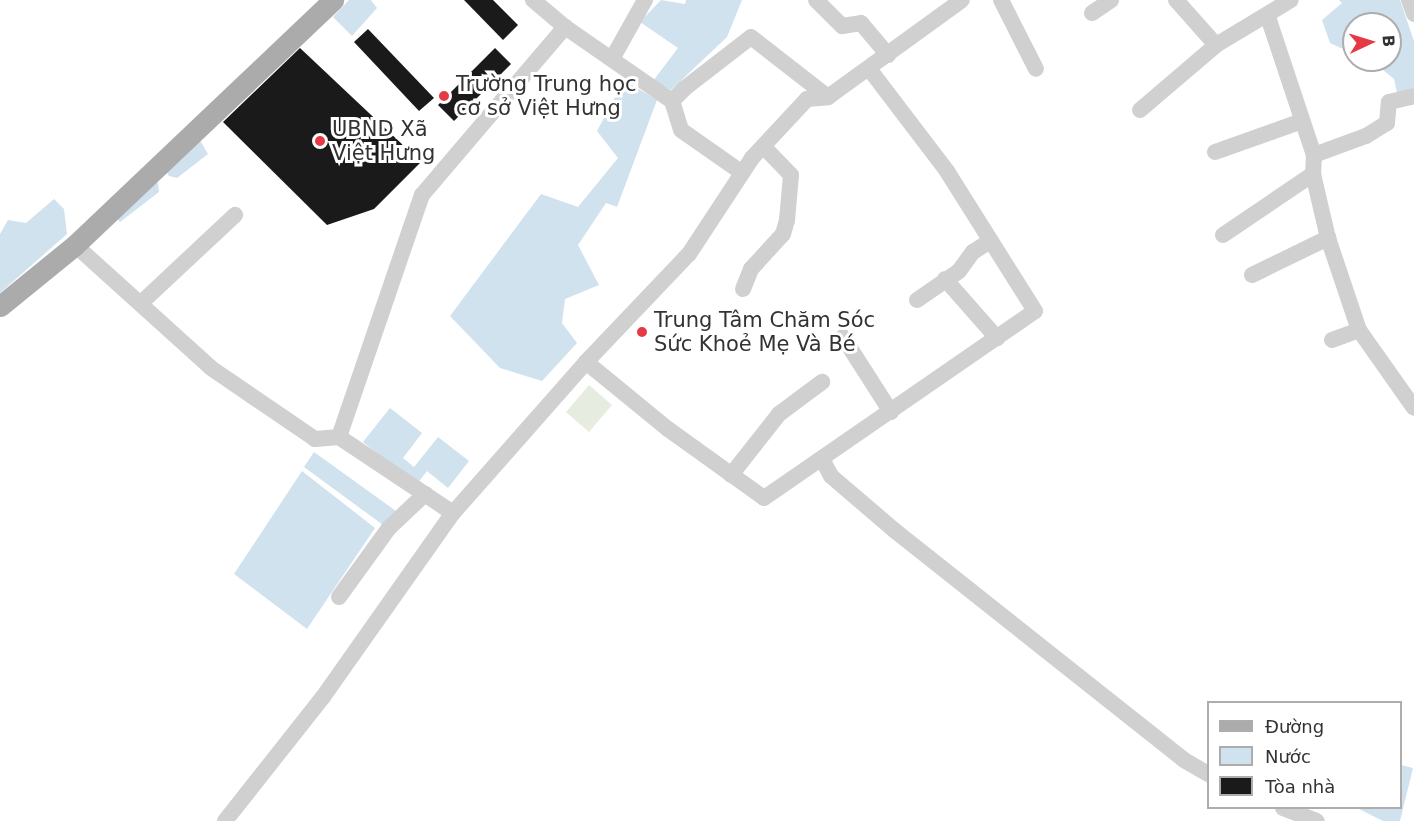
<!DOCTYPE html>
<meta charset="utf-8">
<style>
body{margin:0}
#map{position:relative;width:1414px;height:821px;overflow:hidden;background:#fff;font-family:"DejaVu Sans",sans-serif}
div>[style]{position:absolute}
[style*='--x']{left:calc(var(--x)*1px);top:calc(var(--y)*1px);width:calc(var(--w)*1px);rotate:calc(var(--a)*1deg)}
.green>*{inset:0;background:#e6ecdf}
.water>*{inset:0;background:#cfe2ee}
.building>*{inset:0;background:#1a1a1a}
.minor>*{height:16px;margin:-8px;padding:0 8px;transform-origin:8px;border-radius:8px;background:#d0d0d0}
.major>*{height:21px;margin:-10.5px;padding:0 10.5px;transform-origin:10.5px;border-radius:10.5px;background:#ababab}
.dots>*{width:16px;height:16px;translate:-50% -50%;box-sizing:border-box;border:3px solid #fff;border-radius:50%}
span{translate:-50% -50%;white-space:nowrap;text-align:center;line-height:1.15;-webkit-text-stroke:6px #fff;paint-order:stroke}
.poi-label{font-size:21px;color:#333}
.left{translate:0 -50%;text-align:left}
.legend{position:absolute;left:1207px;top:701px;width:195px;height:108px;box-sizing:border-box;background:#fff;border:2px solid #adadad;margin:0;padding:8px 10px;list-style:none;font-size:18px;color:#333}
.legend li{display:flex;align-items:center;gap:12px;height:30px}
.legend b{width:30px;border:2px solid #adadad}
.north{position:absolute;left:1342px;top:12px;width:60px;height:60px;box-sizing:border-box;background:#fff;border:2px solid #adadad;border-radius:50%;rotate:86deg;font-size:16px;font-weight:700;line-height:24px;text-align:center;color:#333}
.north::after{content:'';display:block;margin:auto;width:21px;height:27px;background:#e63946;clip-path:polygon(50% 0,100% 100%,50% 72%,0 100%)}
</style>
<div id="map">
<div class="green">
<i style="clip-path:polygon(589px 385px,612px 405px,589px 432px,566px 412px)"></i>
</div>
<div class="water">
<i style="clip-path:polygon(349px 0,371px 0,377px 8px,352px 36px,333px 17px)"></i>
<i style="clip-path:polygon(661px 0,685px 4px,686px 0,742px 0,727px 37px,671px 90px,653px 81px,678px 48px,640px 22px)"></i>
<i style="clip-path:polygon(1339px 0,1400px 0,1414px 41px,1414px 92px,1398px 97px,1394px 79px,1371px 60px,1390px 60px,1390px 24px,1354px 24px,1354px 54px,1330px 43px,1322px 20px,1342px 3px)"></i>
<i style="clip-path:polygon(624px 80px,657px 100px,617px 207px,606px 203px,578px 245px,599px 285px,565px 299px,562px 323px,577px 343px,542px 381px,500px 368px,450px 316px,541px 194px,578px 207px,618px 158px,597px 131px)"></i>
<i style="clip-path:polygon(198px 137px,208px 154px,177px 178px,169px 176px,164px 168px)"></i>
<i style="clip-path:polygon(153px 180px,158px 183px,159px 192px,120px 222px,113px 214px)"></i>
<i style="clip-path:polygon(54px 199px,64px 209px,67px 234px,0 293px,0 234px,8px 220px,26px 223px)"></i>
<i style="clip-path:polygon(390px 408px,422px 433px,403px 458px,414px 467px,438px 437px,469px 461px,448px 488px,427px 471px,417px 484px,363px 442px)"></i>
<i style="clip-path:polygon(314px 452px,396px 511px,383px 525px,304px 467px)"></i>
<i style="clip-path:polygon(302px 471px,375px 528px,307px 629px,234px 574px)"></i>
<i style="clip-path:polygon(1401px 765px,1413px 768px,1400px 821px,1383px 821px,1357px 808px,1400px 808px)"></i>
</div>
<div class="building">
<i style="clip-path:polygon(464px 0,493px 0,518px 25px,503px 40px)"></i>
<i style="clip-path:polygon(368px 29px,434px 98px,419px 111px,354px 42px)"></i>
<i style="clip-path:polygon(300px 48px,421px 162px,374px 209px,327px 225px,223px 122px)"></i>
<i style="clip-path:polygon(495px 48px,511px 64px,454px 121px,438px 105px)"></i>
</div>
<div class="minor">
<i style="--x:533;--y:0;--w:42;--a:40.2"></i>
<i style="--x:565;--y:27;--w:130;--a:34.7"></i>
<i style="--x:816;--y:0;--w:37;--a:45"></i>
<i style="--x:842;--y:26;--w:19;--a:-9"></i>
<i style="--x:861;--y:23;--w:42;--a:49.8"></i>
<i style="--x:1001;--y:0;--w:77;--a:63.1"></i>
<i style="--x:1176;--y:0;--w:60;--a:48.4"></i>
<i style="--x:1409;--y:0;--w:15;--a:70"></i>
<i style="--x:1092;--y:13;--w:23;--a:-34"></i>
<i style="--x:1268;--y:17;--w:145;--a:71.6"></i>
<i style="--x:1314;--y:155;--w:19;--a:93"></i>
<i style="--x:1313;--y:174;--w:66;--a:76.8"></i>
<i style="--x:1328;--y:238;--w:97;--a:71.4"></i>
<i style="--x:1359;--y:330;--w:95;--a:54.8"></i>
<i style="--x:612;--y:59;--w:68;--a:-60.8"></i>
<i style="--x:1140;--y:110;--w:100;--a:-40.5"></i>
<i style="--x:1216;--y:45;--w:87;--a:-31"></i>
<i style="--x:1215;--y:152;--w:92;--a:-19.6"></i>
<i style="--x:1314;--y:155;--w:55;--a:-20.1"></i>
<i style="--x:1366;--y:136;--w:25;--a:-32"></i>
<i style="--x:1387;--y:123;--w:21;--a:-85"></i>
<i style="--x:1389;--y:102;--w:26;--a:-13"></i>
<i style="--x:741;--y:172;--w:73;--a:-145"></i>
<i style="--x:681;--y:130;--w:30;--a:-107"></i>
<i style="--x:672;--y:101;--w:18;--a:-45"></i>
<i style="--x:685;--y:88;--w:83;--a:-37.7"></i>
<i style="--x:751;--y:37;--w:98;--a:37.9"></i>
<i style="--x:1223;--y:235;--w:109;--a:-34.1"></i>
<i style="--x:75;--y:245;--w:183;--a:42.1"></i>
<i style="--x:211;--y:368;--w:126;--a:34.3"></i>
<i style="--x:315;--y:439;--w:24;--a:-5"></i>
<i style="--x:339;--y:437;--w:137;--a:33.7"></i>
<i style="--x:1252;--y:275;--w:85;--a:-26"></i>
<i style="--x:945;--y:279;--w:79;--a:48.6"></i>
<i style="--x:743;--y:289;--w:22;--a:-68"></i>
<i style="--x:751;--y:269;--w:47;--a:-47.6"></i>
<i style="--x:783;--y:234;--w:15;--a:-74"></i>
<i style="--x:787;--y:220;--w:45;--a:-84.9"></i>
<i style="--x:791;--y:175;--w:40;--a:-134"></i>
<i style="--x:917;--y:300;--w:51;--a:-34.6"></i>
<i style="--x:959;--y:271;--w:24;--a:-54"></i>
<i style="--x:973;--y:252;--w:20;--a:-33"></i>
<i style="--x:141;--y:303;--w:129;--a:-43.1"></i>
<i style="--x:843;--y:337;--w:89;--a:57.4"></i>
<i style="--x:1332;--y:340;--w:29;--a:-20"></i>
<i style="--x:586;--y:362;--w:106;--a:39.3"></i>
<i style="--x:668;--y:429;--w:118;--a:35.7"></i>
<i style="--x:764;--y:498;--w:329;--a:-34.6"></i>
<i style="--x:1035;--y:311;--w:165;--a:-122.2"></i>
<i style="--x:947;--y:171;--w:127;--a:-127.3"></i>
<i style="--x:339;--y:437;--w:256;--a:-71.1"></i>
<i style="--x:422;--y:195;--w:221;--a:-49.6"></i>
<i style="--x:822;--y:459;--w:19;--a:62"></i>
<i style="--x:831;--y:476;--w:83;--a:40.6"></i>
<i style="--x:894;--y:530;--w:370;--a:38.4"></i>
<i style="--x:1184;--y:760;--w:28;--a:30"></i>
<i style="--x:731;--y:475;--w:78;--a:-51.8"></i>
<i style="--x:779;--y:414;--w:54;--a:-36.7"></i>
<i style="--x:339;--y:597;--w:85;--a:-54.1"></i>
<i style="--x:389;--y:528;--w:50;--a:-43.4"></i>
<i style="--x:1283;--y:808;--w:36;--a:21"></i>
<i style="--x:225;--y:821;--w:158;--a:-51.7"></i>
<i style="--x:323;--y:697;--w:225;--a:-54.8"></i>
<i style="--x:453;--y:513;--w:201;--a:-48.6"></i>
<i style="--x:586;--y:362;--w:149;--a:-46.4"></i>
<i style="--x:689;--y:254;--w:115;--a:-56.7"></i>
<i style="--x:752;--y:158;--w:81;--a:-47"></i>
<i style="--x:807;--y:99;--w:21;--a:-5"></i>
<i style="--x:828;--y:97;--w:165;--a:-35.9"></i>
</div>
<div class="major">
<i style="--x:0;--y:306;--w:97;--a:-39.1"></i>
<i style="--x:75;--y:245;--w:356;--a:-43.5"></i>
</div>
<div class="dots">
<i style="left:444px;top:96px;background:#e63946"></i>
<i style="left:320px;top:141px;background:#e63946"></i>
<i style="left:642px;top:332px;background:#e63946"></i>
</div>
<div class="poi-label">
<span class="left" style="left:456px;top:96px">Trường Trung học<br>cơ sở Việt Hưng</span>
<span class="left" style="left:332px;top:141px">UBND Xã<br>Việt Hưng</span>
<span class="left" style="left:654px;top:332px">Trung Tâm Chăm Sóc<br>Sức Khoẻ Mẹ Và Bé</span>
</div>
<ul class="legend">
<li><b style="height:8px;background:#ababab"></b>Đường</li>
<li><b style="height:16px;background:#cfe2ee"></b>Nước</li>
<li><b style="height:16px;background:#1a1a1a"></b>Tòa nhà</li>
</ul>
<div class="north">B</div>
</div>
